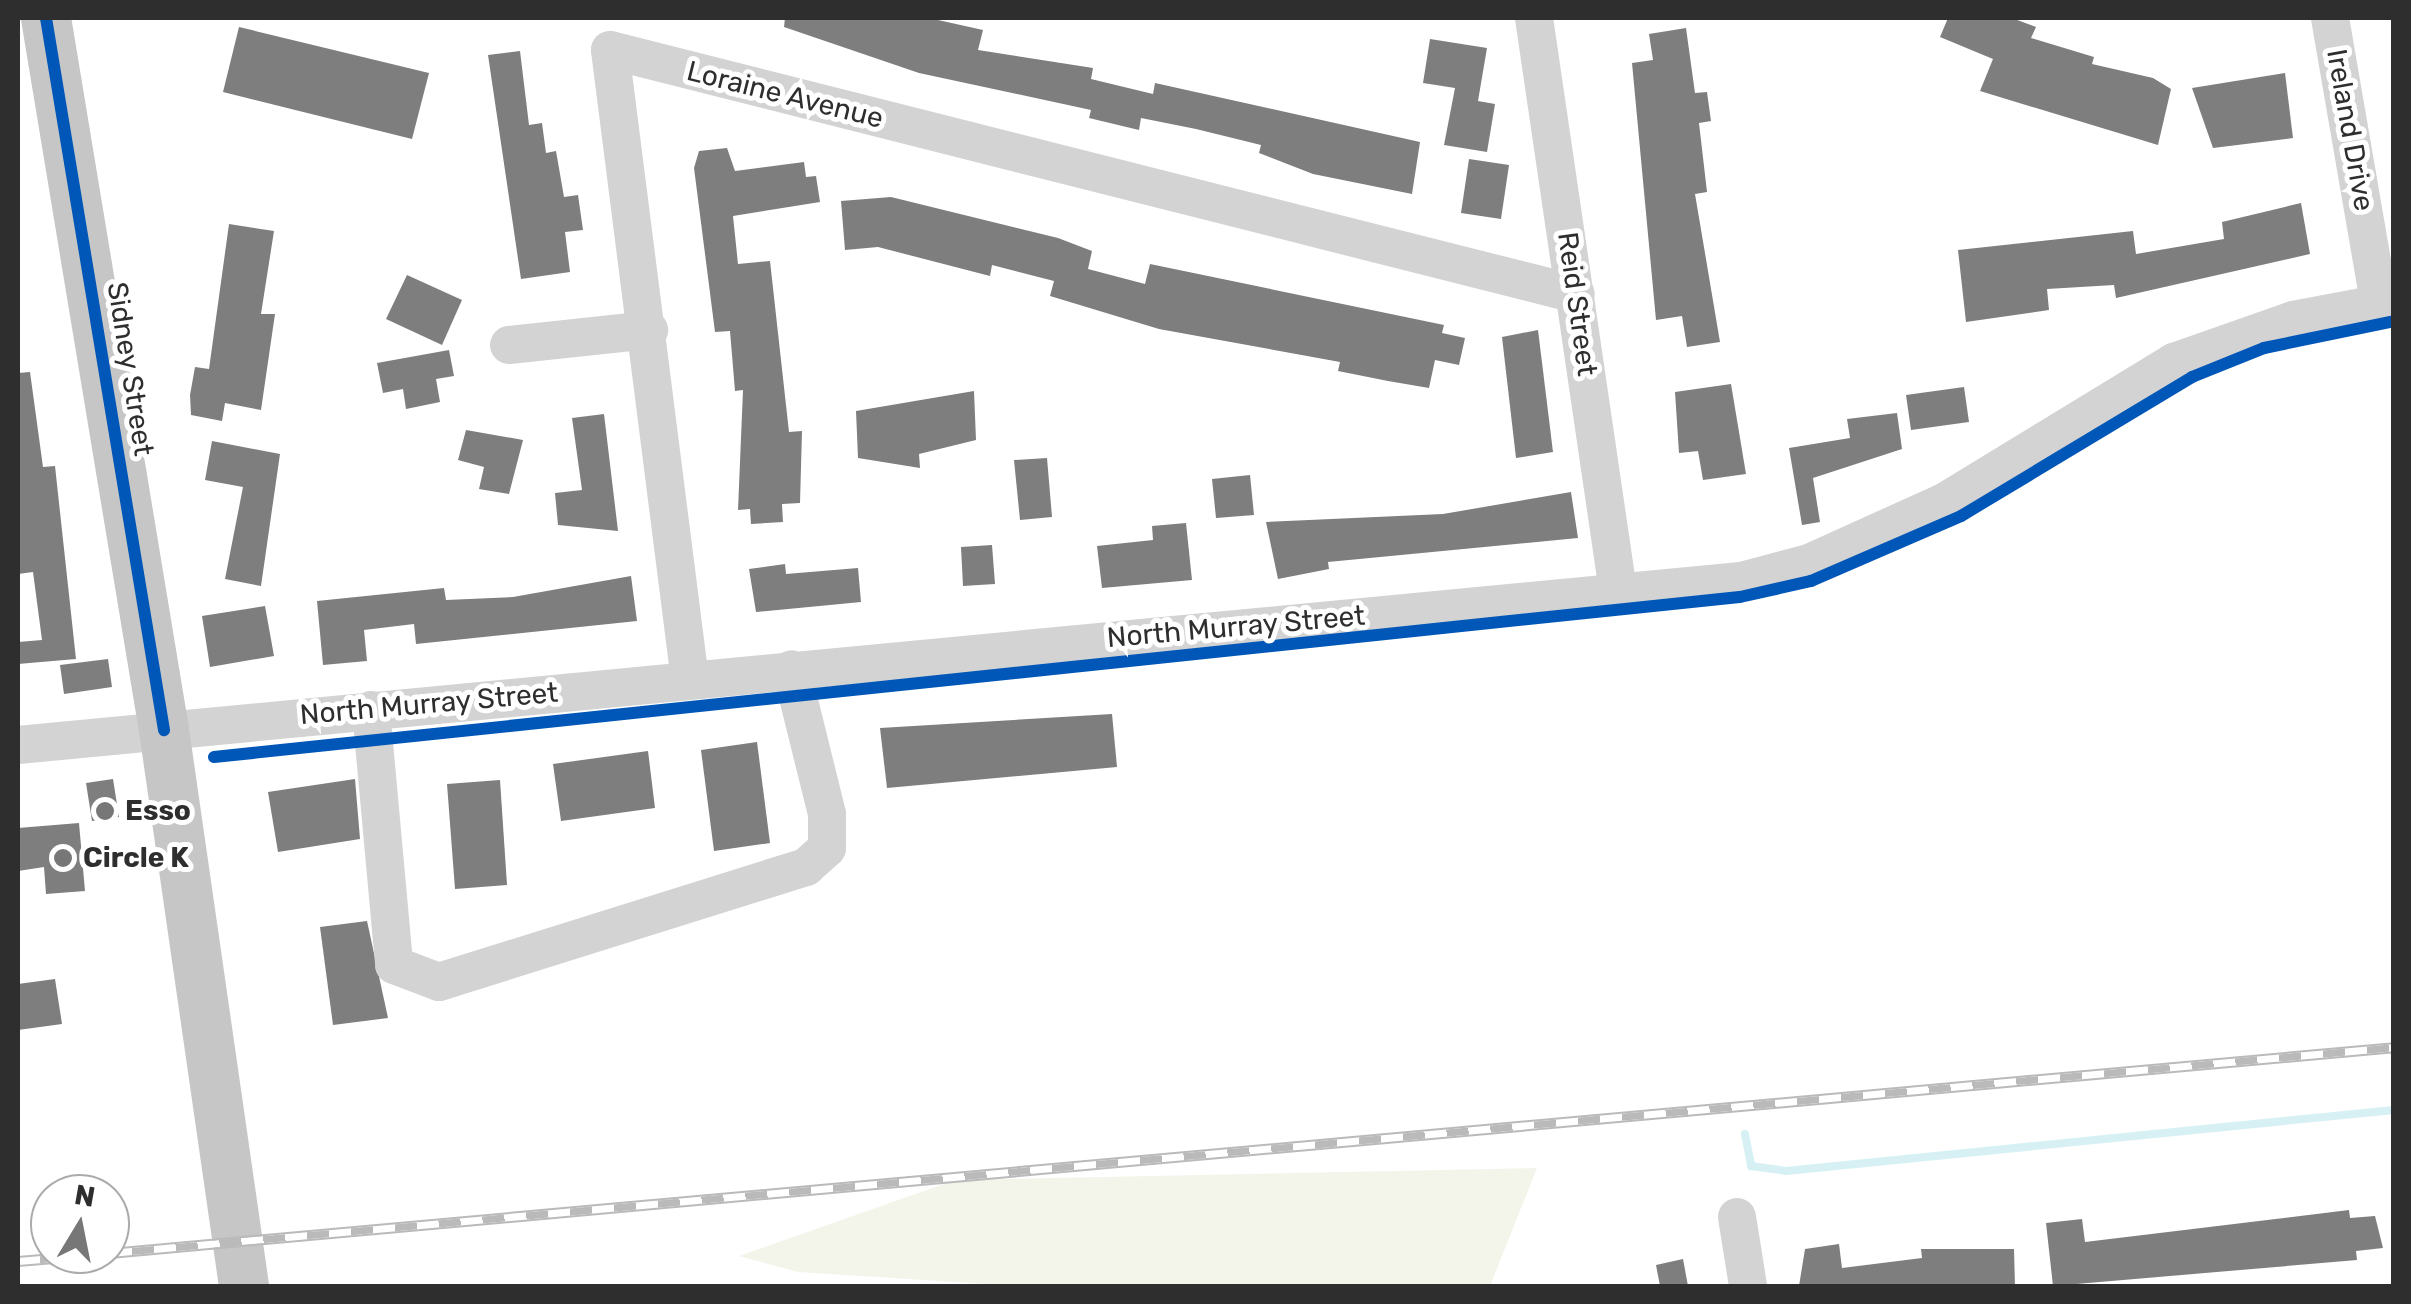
<!DOCTYPE html>
<style>
body{margin:0}
#map{position:relative;width:2411px;height:1304px;overflow:hidden;background:#fff;font-family:Rubik,sans-serif}
div>[style]{position:absolute}
[style*='--x']{left:calc(var(--x)*1px);top:calc(var(--y)*1px);width:calc(var(--w)*1px);rotate:calc(var(--a)*1deg)}
.green>*{inset:0;background:#f3f5eb}
.stream>*{height:8px;margin:-4px;padding:0 4px;transform-origin:4px;border-radius:4px;background:#d6f0f4}
.building>*{inset:0;background:#7e7e7e}
.minor>*{height:38px;margin:-19px;padding:0 19px;transform-origin:19px;border-radius:19px;background:#d3d3d3}
.major>*{height:50px;margin:-25px;padding:0 25px;transform-origin:25px;border-radius:25px;background:#c6c6c6}
.rail>*{height:11px;margin-top:-5.5px;transform-origin:0;background:repeating-linear-gradient(90deg,#fff 0 22px,#bababa 0 44px);box-sizing:border-box;border-block:2px solid #bababa}
.cycleway>*{height:12px;margin:-6px;padding:0 6px;transform-origin:6px;border-radius:6px;background:#0057b8}
.dots>*{width:28px;height:28px;translate:-50% -50%;box-sizing:border-box;border:5px solid #fff;border-radius:50%}
span{translate:-50% -50%;white-space:nowrap;text-align:center;line-height:1.15;-webkit-text-stroke:10px #fff;paint-order:stroke}
.street-label{font-size:28px;color:#2e2e2e}
.poi-label{font-size:28px;color:#2e2e2e;font-weight:700}
.left{translate:0 -50%;text-align:left}
.frame{position:absolute;inset:0;border:20px solid #2e2e2e;pointer-events:none}
.north{position:absolute;left:30px;top:1174px;width:100px;height:100px;box-sizing:border-box;background:#fff;border:2px solid #ababab;border-radius:50%;rotate:10deg;font-size:28px;font-weight:700;line-height:40px;text-align:center;color:#2e2e2e}
.north::after{content:'';display:block;margin:auto;width:35px;height:45px;background:#777;clip-path:polygon(50% 0,100% 100%,50% 72%,0 100%)}
</style>
<div id="map">
<div class="green">
<i style="clip-path:polygon(1537px 1168px,1490px 1286px,1018px 1286px,798px 1272px,739px 1256px,955px 1180px)"></i>
</div>
<div class="stream">
<i style="--x:1745;--y:1134;--w:33;--a:79"></i>
<i style="--x:1751;--y:1166;--w:35;--a:8"></i>
<i style="--x:1786;--y:1171;--w:611;--a:-5.73"></i>
</div>
<div class="building">
<i style="clip-path:polygon(785px 18px,929px 18px,983px 30px,978px 50px,1093px 68px,1091px 79px,1153px 94px,1155px 83px,1420px 142px,1412px 194px,1313px 174px,1259px 153px,1261px 145px,1196px 129px,1141px 118px,1139px 130px,1089px 118px,1091px 110px,919px 73px,784px 27px)"></i>
<i style="clip-path:polygon(1948px 18px,2012px 18px,2036px 27px,2031px 38px,2094px 57px,2092px 64px,2153px 78px,2171px 89px,2158px 145px,1980px 91px,1993px 59px,1940px 37px)"></i>
<i style="clip-path:polygon(239px 27px,429px 73px,412px 139px,223px 92px)"></i>
<i style="clip-path:polygon(1686px 28px,1695px 93px,1707px 92px,1711px 121px,1699px 123px,1707px 192px,1695px 194px,1720px 342px,1687px 347px,1682px 316px,1656px 320px,1632px 63px,1653px 60px,1649px 34px)"></i>
<i style="clip-path:polygon(1430px 39px,1487px 48px,1478px 101px,1495px 104px,1487px 152px,1444px 145px,1455px 88px,1423px 83px)"></i>
<i style="clip-path:polygon(520px 51px,529px 125px,542px 123px,546px 153px,556px 151px,564px 197px,578px 195px,583px 230px,565px 232px,570px 272px,521px 279px,488px 55px)"></i>
<i style="clip-path:polygon(2285px 73px,2293px 138px,2213px 148px,2192px 88px)"></i>
<i style="clip-path:polygon(727px 148px,735px 171px,804px 162px,806px 177px,816px 176px,820px 202px,733px 216px,738px 264px,770px 261px,789px 432px,802px 431px,800px 503px,782px 504px,783px 522px,751px 524px,750px 509px,738px 510px,743px 390px,735px 391px,730px 331px,715px 332px,694px 168px,699px 151px)"></i>
<i style="clip-path:polygon(1469px 159px,1509px 165px,1501px 219px,1461px 213px)"></i>
<i style="clip-path:polygon(891px 197px,1058px 238px,1092px 251px,1088px 269px,1145px 284px,1150px 264px,1444px 325px,1442px 333px,1465px 338px,1459px 365px,1435px 360px,1429px 388px,1388px 381px,1338px 371px,1340px 362px,1159px 329px,1050px 296px,1054px 281px,992px 265px,990px 276px,878px 247px,845px 250px,841px 201px)"></i>
<i style="clip-path:polygon(2301px 203px,2310px 254px,2116px 298px,2114px 285px,2047px 289px,2049px 310px,1966px 322px,1958px 250px,2133px 231px,2136px 254px,2224px 239px,2222px 222px)"></i>
<i style="clip-path:polygon(229px 224px,274px 231px,261px 314px,275px 314px,261px 410px,225px 403px,222px 421px,191px 415px,190px 395px,195px 367px,209px 369px)"></i>
<i style="clip-path:polygon(407px 275px,462px 300px,442px 345px,386px 319px)"></i>
<i style="clip-path:polygon(1538px 330px,1553px 452px,1516px 458px,1502px 337px)"></i>
<i style="clip-path:polygon(449px 350px,454px 376px,436px 379px,440px 402px,406px 409px,403px 389px,383px 393px,377px 363px)"></i>
<i style="clip-path:polygon(30px 372px,43px 467px,55px 466px,76px 659px,18px 664px,18px 642px,42px 640px,33px 572px,18px 574px,18px 373px)"></i>
<i style="clip-path:polygon(1731px 384px,1746px 474px,1703px 480px,1698px 451px,1679px 453px,1675px 392px)"></i>
<i style="clip-path:polygon(1964px 387px,1969px 422px,1911px 430px,1906px 395px)"></i>
<i style="clip-path:polygon(974px 391px,976px 440px,919px 454px,920px 468px,858px 458px,856px 411px)"></i>
<i style="clip-path:polygon(1897px 413px,1902px 449px,1813px 478px,1820px 522px,1802px 525px,1789px 448px,1850px 438px,1847px 419px)"></i>
<i style="clip-path:polygon(604px 414px,618px 531px,558px 525px,555px 493px,582px 490px,572px 418px)"></i>
<i style="clip-path:polygon(466px 430px,523px 440px,509px 494px,479px 489px,484px 467px,458px 460px)"></i>
<i style="clip-path:polygon(212px 441px,280px 454px,261px 586px,225px 579px,243px 487px,205px 480px)"></i>
<i style="clip-path:polygon(1047px 458px,1052px 517px,1020px 520px,1014px 460px)"></i>
<i style="clip-path:polygon(1250px 475px,1254px 515px,1216px 518px,1212px 479px)"></i>
<i style="clip-path:polygon(1571px 492px,1578px 538px,1328px 562px,1329px 569px,1278px 579px,1266px 522px,1443px 514px)"></i>
<i style="clip-path:polygon(1186px 523px,1192px 580px,1102px 588px,1097px 546px,1153px 540px,1152px 526px)"></i>
<i style="clip-path:polygon(992px 545px,995px 584px,963px 586px,961px 547px)"></i>
<i style="clip-path:polygon(785px 564px,786px 574px,858px 568px,861px 602px,756px 612px,749px 569px)"></i>
<i style="clip-path:polygon(631px 576px,637px 621px,416px 644px,414px 624px,364px 630px,367px 661px,323px 665px,317px 601px,444px 588px,446px 600px,513px 597px)"></i>
<i style="clip-path:polygon(265px 606px,274px 656px,210px 667px,202px 616px)"></i>
<i style="clip-path:polygon(108px 659px,112px 687px,64px 694px,60px 665px)"></i>
<i style="clip-path:polygon(1112px 714px,1117px 767px,887px 788px,880px 728px)"></i>
<i style="clip-path:polygon(757px 742px,770px 843px,714px 851px,701px 750px)"></i>
<i style="clip-path:polygon(648px 751px,655px 808px,561px 821px,553px 764px)"></i>
<i style="clip-path:polygon(113px 779px,119px 817px,92px 821px,86px 783px)"></i>
<i style="clip-path:polygon(355px 779px,360px 839px,278px 852px,268px 792px)"></i>
<i style="clip-path:polygon(500px 780px,507px 885px,455px 889px,447px 784px)"></i>
<i style="clip-path:polygon(79px 823px,85px 891px,46px 894px,44px 867px,18px 871px,18px 828px)"></i>
<i style="clip-path:polygon(367px 921px,388px 1018px,333px 1025px,320px 927px)"></i>
<i style="clip-path:polygon(55px 979px,62px 1024px,18px 1030px,18px 984px)"></i>
<i style="clip-path:polygon(2349px 1210px,2350px 1218px,2375px 1216px,2383px 1248px,2356px 1251px,2357px 1260px,2053px 1286px,2046px 1223px,2082px 1219px,2085px 1242px)"></i>
<i style="clip-path:polygon(1839px 1244px,1842px 1268px,1922px 1258px,1921px 1249px,2014px 1249px,2015px 1286px,1799px 1286px,1805px 1249px)"></i>
<i style="clip-path:polygon(1683px 1259px,1688px 1286px,1660px 1286px,1656px 1265px)"></i>
</div>
<div class="minor">
<i style="--x:1534;--y:18;--w:579;--a:81.66"></i>
<i style="--x:2330;--y:18;--w:289;--a:80.2"></i>
<i style="--x:509;--y:345;--w:141;--a:-6.1"></i>
<i style="--x:690;--y:680;--w:635;--a:-97.24"></i>
<i style="--x:610;--y:50;--w:996;--a:14.18"></i>
<i style="--x:371;--y:710;--w:256;--a:84.8"></i>
<i style="--x:394;--y:965;--w:48;--a:20.7"></i>
<i style="--x:439;--y:982;--w:385;--a:-17.4"></i>
<i style="--x:806;--y:867;--w:28;--a:-42"></i>
<i style="--x:827;--y:848;--w:34;--a:-90"></i>
<i style="--x:827;--y:814;--w:149;--a:-103.9"></i>
<i style="--x:18;--y:745;--w:1731;--a:-5.44"></i>
<i style="--x:1741;--y:581;--w:70;--a:-14.8"></i>
<i style="--x:1809;--y:563;--w:150;--a:-24.3"></i>
<i style="--x:1946;--y:501;--w:267;--a:-31.4"></i>
<i style="--x:2174;--y:362;--w:126;--a:-19.4"></i>
<i style="--x:2293;--y:320;--w:103;--a:-10.7"></i>
<i style="--x:1737;--y:1217;--w:70;--a:80.9"></i>
</div>
<div class="major">
<i style="--x:46;--y:18;--w:722;--a:80.59"></i>
<i style="--x:164;--y:730;--w:562;--a:81.81"></i>
</div>
<div class="rail">
<i style="--x:110;--y:1253;--w:2293;--a:-5.15"></i>
<i style="--x:18;--y:1261;--w:85;--a:-4.7"></i>
</div>
<div class="cycleway">
<i style="--x:46;--y:18;--w:722;--a:80.59"></i>
<i style="--x:214;--y:757;--w:1534;--a:-5.99"></i>
<i style="--x:1740;--y:597;--w:73;--a:-12.7"></i>
<i style="--x:1811;--y:581;--w:163;--a:-23.4"></i>
<i style="--x:1961;--y:516;--w:270;--a:-31"></i>
<i style="--x:2192;--y:377;--w:78;--a:-21.9"></i>
<i style="--x:2264;--y:348;--w:133;--a:-11.7"></i>
</div>
<div class="dots">
<i style="left:105px;top:811px;background:#777"></i>
<i style="left:63px;top:858px;background:#777"></i>
</div>
<div class="street-label">
<span style="left:785px;top:95px;rotate:14deg">Loraine Avenue</span>
<span style="left:2350px;top:130px;rotate:80deg">Ireland Drive</span>
<span style="left:1577px;top:304px;rotate:82deg">Reid Street</span>
<span style="left:130px;top:369px;rotate:81deg">Sidney Street</span>
<span style="left:1236px;top:627px;rotate:-5deg">North Murray Street</span>
<span style="left:429px;top:704px;rotate:-5deg">North Murray Street</span>
</div>
<div class="poi-label">
<span class="left" style="left:125px;top:811px">Esso</span>
<span class="left" style="left:83px;top:858px">Circle K</span>
</div>
<div class="frame"></div>
<div class="north">N</div>
</div>
